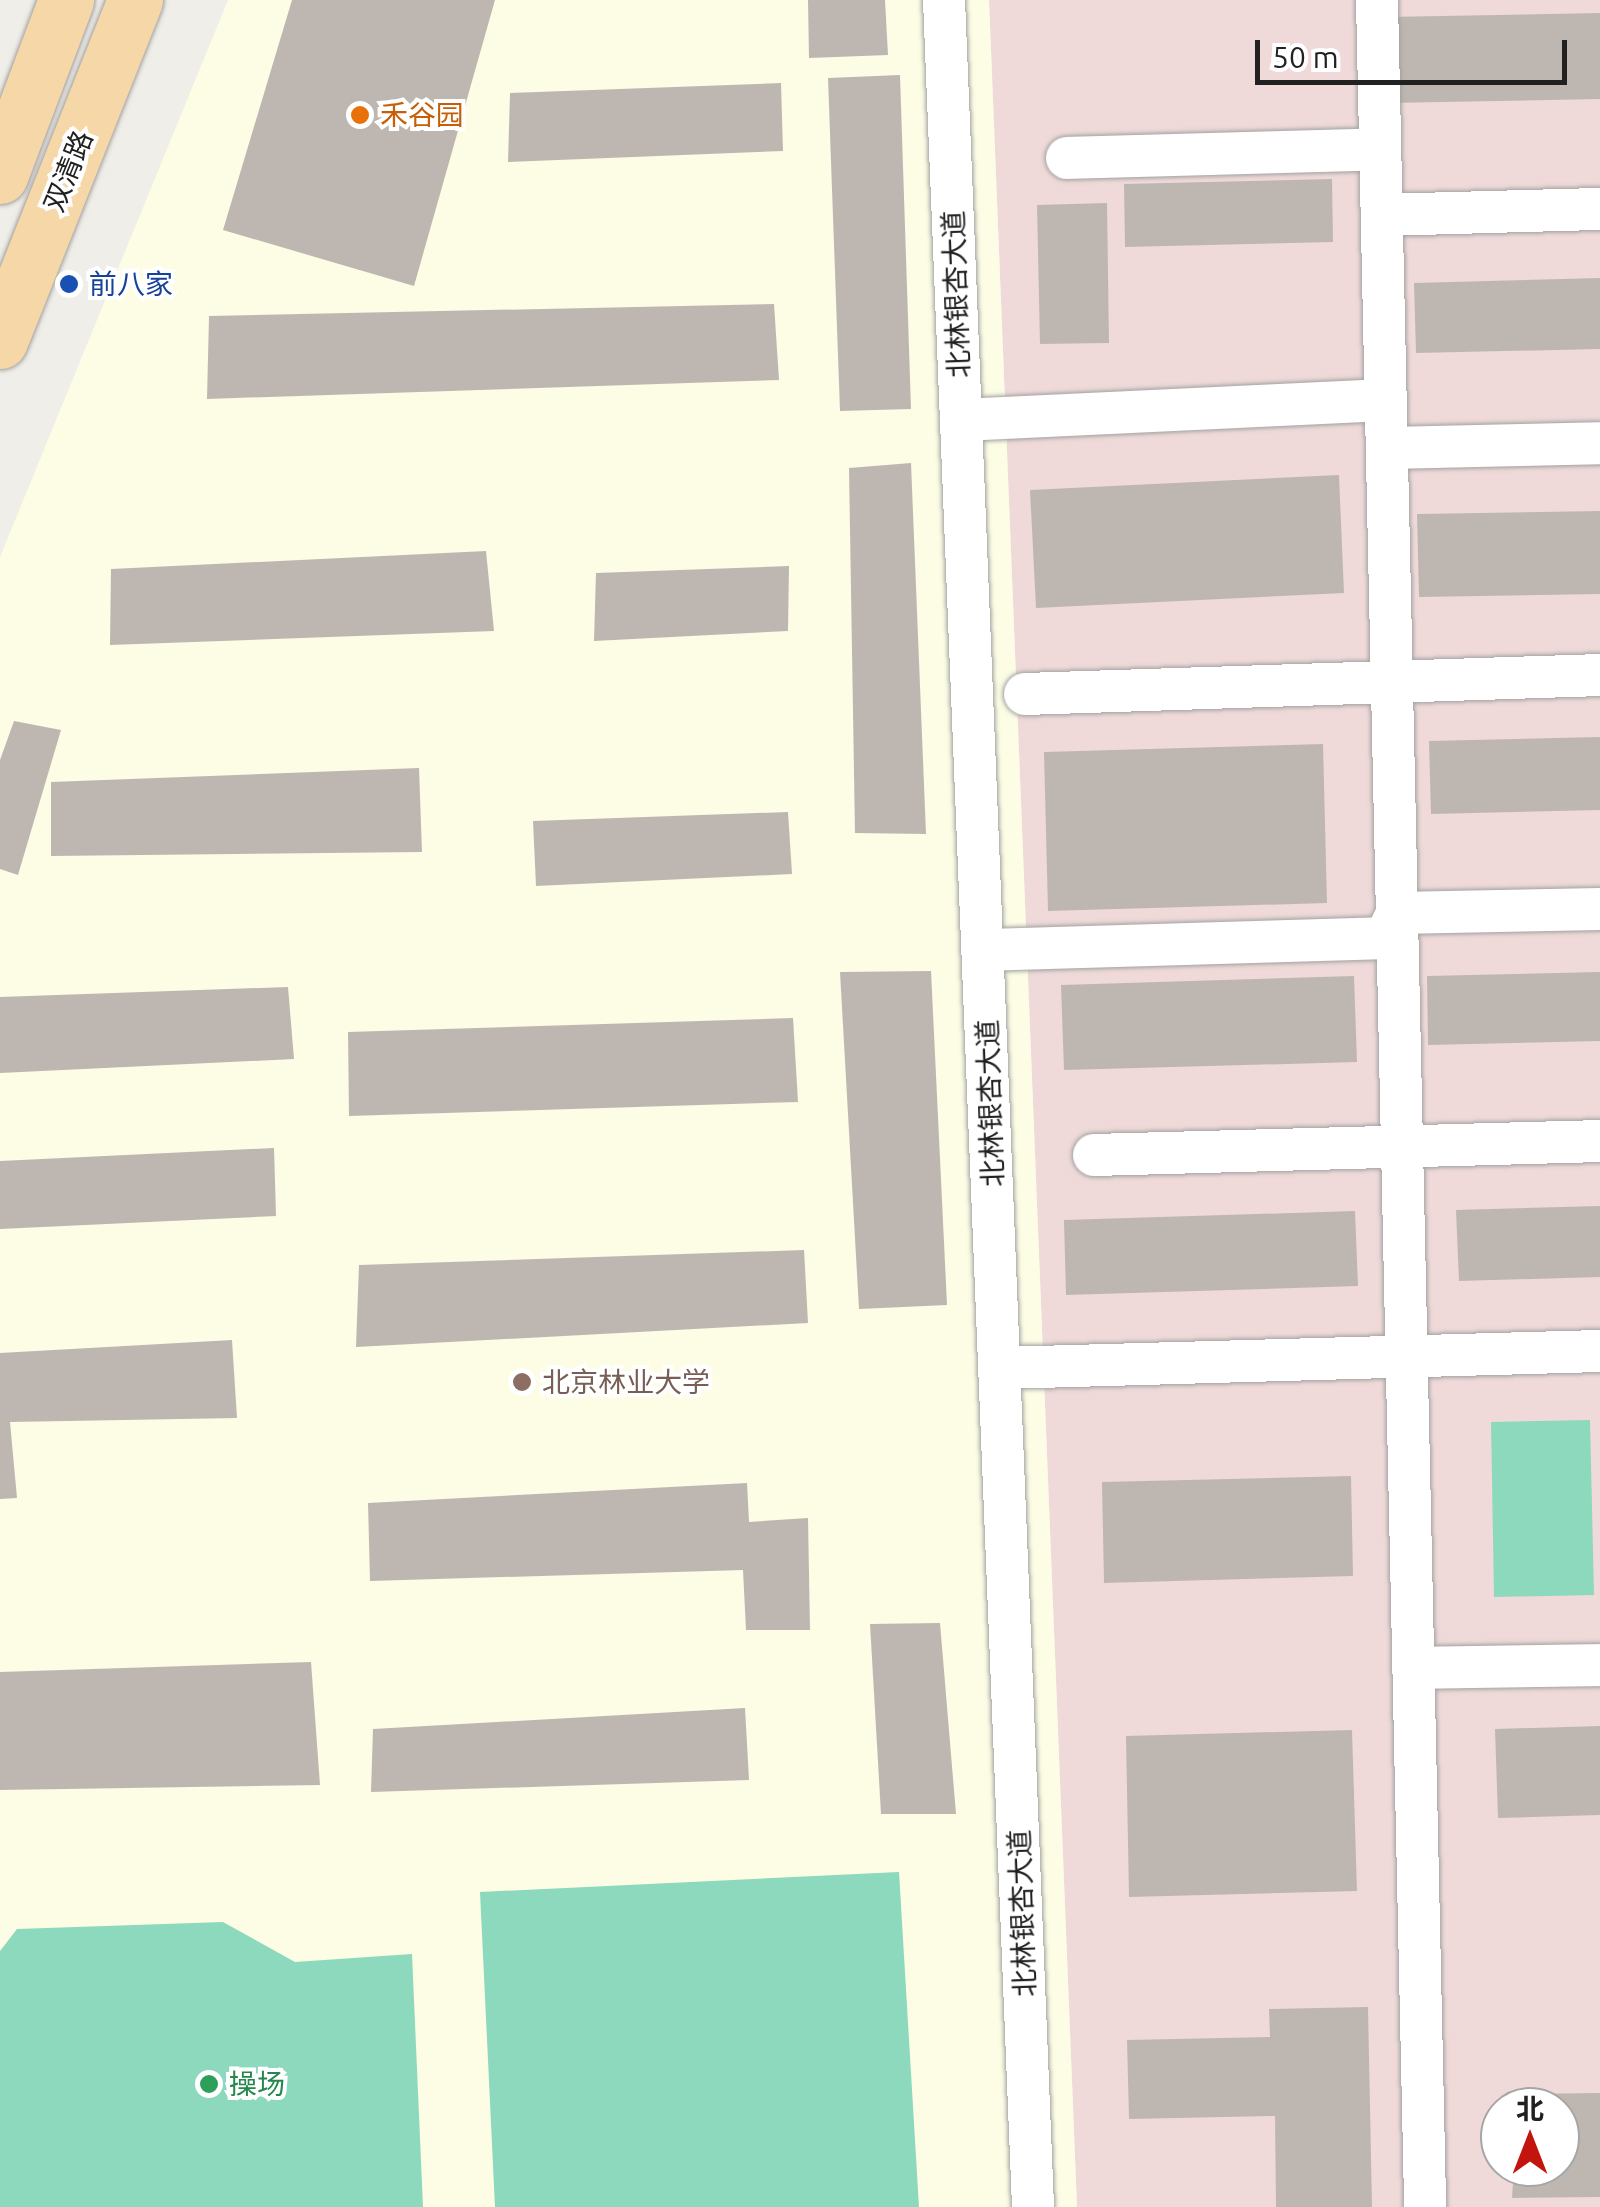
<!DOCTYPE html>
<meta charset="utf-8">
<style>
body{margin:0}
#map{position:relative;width:1600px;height:2207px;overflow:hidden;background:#f0eee8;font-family:Ubuntu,"Noto Sans SC",sans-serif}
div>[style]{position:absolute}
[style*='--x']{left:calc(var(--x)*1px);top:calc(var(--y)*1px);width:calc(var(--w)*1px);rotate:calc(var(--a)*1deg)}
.commercial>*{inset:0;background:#efdad9}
.education>*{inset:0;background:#fcfde4}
.pitch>*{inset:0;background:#8cd9be}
.building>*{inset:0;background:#beb7b1}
.roads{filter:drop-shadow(0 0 2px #a2a2a2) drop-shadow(0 0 2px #a2a2a2)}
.minor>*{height:42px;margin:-21px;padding:0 21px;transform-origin:21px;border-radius:21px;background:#fff}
.major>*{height:55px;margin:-27.5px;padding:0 27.5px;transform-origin:27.5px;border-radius:27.5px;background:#f6d7a7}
.dots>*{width:28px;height:28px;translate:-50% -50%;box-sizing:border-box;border:5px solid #fff;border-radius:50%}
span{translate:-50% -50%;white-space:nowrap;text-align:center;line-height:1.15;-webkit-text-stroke:8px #fff;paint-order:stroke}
.food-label{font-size:28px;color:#c56008}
.left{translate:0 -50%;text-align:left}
.street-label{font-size:28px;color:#212121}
.transit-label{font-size:28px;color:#164399}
.education-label{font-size:28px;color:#785e54}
.leisure-label{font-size:28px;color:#27864d}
.north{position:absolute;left:1480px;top:2087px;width:100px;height:100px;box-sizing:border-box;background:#fff;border:2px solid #a6a6a6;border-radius:50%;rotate:0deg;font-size:28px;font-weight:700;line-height:40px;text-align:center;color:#212121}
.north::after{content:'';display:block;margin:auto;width:35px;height:45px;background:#c3150e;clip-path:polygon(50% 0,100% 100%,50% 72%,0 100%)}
.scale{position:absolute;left:1255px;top:40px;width:312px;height:45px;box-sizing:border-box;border:5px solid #212121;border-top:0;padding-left:12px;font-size:30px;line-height:35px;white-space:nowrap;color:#212121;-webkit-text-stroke:8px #fff;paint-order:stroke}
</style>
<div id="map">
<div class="commercial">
<i style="clip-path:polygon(evenodd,989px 0,1600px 0,1600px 2207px,1077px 2207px,989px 0,1500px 2107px,1560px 2107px,1560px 2167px,1500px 2167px,1500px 2107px)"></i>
</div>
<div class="education">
<i style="clip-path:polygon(228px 0,989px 0,1077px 2207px,0 2207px,0 557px)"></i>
</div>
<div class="pitch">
<i style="clip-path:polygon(1590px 1420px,1594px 1595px,1494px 1597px,1491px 1422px)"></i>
<i style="clip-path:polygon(899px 1872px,919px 2207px,495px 2207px,480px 1892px)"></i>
<i style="clip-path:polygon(223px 1922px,295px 1962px,412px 1954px,423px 2207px,0 2207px,0 1951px,17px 1929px)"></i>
</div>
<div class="building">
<i style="clip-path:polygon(292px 0,495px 0,414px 286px,223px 230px)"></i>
<i style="clip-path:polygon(808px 0,885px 0,888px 55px,809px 58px)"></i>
<i style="clip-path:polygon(1600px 13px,1600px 99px,1387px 103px,1386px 17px)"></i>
<i style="clip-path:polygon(900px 75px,911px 409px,840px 411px,828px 78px)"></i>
<i style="clip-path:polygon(781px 83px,783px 151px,508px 162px,510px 93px)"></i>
<i style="clip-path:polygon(1332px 179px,1333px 242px,1125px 247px,1124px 184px)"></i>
<i style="clip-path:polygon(1107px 203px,1109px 343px,1040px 344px,1037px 205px)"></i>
<i style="clip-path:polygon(1600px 278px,1600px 349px,1416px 353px,1414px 283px)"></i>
<i style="clip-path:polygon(774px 304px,779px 380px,207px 399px,209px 316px)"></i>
<i style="clip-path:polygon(911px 463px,926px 834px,855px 833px,849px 468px)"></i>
<i style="clip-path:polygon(1339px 475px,1344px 593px,1036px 608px,1030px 490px)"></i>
<i style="clip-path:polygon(1600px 511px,1600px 594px,1419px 597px,1417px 514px)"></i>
<i style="clip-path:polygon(486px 551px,494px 631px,110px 645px,111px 569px)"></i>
<i style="clip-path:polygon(789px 566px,788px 631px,594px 641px,596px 573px)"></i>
<i style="clip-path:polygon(14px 721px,61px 730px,18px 875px,0 869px,0 760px)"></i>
<i style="clip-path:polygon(1600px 737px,1600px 810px,1431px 814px,1429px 741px)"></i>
<i style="clip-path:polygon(1323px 744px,1327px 903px,1048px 911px,1044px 752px)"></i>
<i style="clip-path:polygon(419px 768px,422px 852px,51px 856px,51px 782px)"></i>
<i style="clip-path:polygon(788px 812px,792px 874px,536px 886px,533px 821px)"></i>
<i style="clip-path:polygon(931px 971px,947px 1305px,859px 1309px,840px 972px)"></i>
<i style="clip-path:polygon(1600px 972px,1600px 1041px,1428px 1045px,1427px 976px)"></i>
<i style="clip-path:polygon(1354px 976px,1357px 1062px,1064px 1070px,1061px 985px)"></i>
<i style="clip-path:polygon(288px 987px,294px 1059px,0 1073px,0 997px)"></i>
<i style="clip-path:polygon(793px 1018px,798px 1102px,349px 1116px,348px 1032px)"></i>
<i style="clip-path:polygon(274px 1148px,276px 1216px,0 1229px,0 1161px)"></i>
<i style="clip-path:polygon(1600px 1206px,1600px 1277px,1459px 1281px,1456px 1210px)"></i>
<i style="clip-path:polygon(1355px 1211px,1358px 1286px,1066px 1295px,1064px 1220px)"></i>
<i style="clip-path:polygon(804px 1250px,808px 1323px,356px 1347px,359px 1265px)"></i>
<i style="clip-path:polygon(232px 1340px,237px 1418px,10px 1422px,17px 1498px,0 1499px,0 1353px)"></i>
<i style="clip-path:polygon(1351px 1476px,1353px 1576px,1104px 1583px,1102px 1482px)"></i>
<i style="clip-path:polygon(747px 1483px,749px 1522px,808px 1518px,810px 1630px,746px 1630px,743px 1570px,370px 1581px,368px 1503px)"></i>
<i style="clip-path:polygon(940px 1623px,956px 1814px,881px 1814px,870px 1624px)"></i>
<i style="clip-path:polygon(311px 1662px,320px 1785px,0 1790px,0 1672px)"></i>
<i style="clip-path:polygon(745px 1708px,749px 1780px,371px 1792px,373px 1729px)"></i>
<i style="clip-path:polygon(1600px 1726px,1600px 1815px,1498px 1818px,1495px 1729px)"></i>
<i style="clip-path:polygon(1352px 1730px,1357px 1891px,1129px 1897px,1126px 1736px)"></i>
<i style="clip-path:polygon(1368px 2007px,1372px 2207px,1276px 2207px,1275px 2116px,1129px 2119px,1127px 2040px,1270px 2037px,1269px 2009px)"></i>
<i style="clip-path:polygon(1600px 2093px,1600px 2197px,1512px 2198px,1514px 2167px,1560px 2167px,1560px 2107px,1517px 2107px,1518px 2094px)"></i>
</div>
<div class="roads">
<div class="minor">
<i style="--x:944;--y:0;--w:2209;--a:87.69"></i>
<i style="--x:1377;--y:0;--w:2208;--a:88.75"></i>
<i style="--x:1067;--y:158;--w:313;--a:-1.6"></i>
<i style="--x:1382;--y:215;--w:218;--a:-1.6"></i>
<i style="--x:961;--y:420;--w:425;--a:-2.7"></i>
<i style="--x:1387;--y:448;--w:213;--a:-1.3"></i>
<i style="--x:1025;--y:694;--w:575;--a:-1.89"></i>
<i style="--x:984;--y:950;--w:401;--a:-1.7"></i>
<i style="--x:1385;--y:938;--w:28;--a:-64"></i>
<i style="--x:1397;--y:913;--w:203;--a:-1.1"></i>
<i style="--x:1094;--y:1155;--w:506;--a:-1.58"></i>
<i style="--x:1002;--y:1368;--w:598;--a:-1.63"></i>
<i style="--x:1413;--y:1668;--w:187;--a:-0.9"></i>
</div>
<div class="major">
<i style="--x:0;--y:176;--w:188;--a:-69.4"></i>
<i style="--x:0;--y:341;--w:367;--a:-68.4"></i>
</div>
</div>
<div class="dots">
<i style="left:360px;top:115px;background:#e8710a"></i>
<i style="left:69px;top:284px;background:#1a4fb4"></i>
<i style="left:522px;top:1382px;background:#8d6e63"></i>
<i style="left:209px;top:2084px;background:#2e9e5b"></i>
</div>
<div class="food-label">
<span class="left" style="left:380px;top:115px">禾谷园</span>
</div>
<div class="street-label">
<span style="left:68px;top:171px;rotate:-68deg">双清路</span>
<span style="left:956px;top:294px;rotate:-92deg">北林银杏大道</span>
<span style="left:990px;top:1103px;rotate:-92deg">北林银杏大道</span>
<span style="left:1022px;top:1913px;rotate:-92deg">北林银杏大道</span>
</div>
<div class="transit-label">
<span class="left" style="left:89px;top:284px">前八家</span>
</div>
<div class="education-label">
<span class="left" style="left:542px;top:1382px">北京林业大学</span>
</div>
<div class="leisure-label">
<span class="left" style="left:229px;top:2084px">操场</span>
</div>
<div class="north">北</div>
<div class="scale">50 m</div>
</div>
